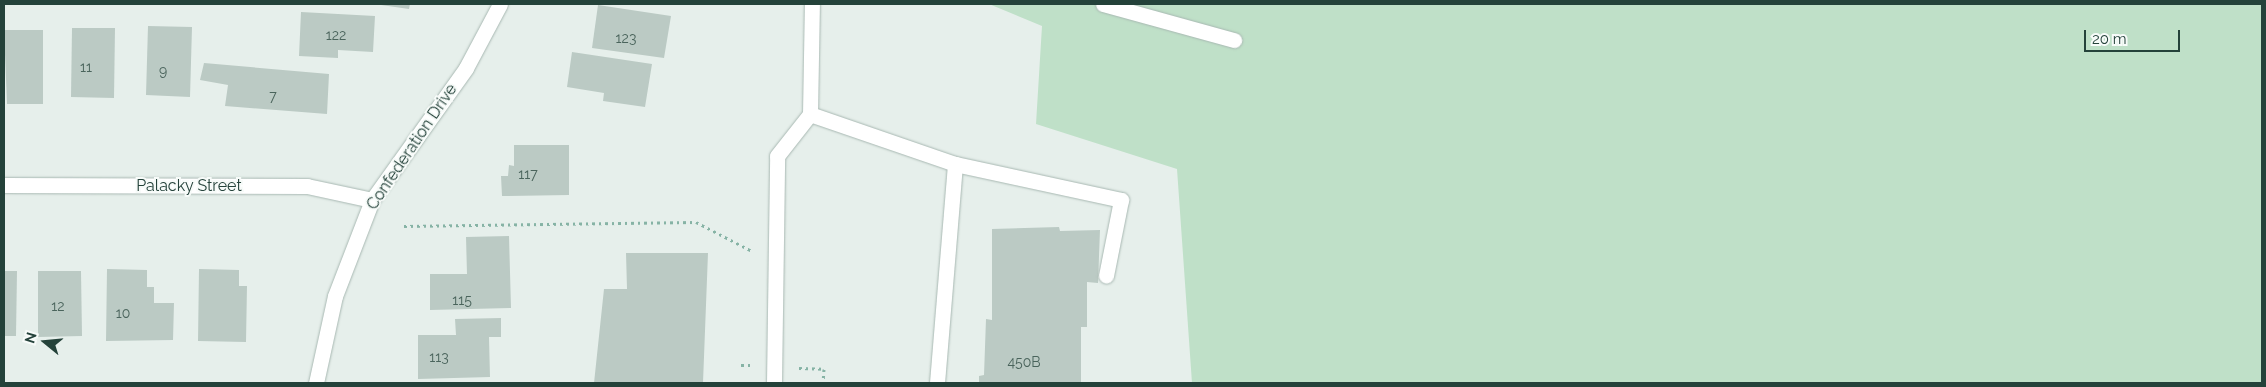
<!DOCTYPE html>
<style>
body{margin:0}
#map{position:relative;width:2266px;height:387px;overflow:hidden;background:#e6efeb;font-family:Raleway,sans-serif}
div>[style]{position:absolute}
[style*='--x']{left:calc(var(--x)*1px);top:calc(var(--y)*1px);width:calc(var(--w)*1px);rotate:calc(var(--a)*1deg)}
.green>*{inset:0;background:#bfe0c8}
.building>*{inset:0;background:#bbcac4}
.path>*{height:3px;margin-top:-1.5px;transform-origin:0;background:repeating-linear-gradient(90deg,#86b3a5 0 2.5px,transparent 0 6.5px)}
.roads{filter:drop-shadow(0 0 1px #a8b8b2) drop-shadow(0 0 1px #a8b8b2)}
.minor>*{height:15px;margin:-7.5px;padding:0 7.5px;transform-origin:7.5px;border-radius:7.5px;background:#fff}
span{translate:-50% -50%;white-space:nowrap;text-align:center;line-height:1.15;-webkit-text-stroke:4px #f7fbf9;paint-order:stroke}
.number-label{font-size:14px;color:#4a645c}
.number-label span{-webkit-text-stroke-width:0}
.street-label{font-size:16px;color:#24423a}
.frame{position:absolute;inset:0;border:5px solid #24423a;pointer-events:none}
.north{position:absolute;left:20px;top:317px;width:50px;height:50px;-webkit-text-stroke:4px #f7fbf9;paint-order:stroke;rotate:287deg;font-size:14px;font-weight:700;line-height:20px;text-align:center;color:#24423a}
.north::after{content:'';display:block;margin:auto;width:18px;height:22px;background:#24423a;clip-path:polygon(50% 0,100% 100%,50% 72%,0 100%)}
.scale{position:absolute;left:2084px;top:30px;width:96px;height:22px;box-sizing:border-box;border:2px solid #24423a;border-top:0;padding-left:6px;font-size:15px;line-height:18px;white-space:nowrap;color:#24423a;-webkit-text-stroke:4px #f7fbf9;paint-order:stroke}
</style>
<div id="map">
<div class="green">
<i style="clip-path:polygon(989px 4px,2262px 4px,2262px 383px,1192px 383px,1177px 169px,1036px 124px,1042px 26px)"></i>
</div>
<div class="building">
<i style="clip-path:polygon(374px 4px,410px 4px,409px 9px)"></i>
<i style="clip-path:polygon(598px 5px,671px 16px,664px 58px,592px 48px)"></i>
<i style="clip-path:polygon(301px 12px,375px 16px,373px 52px,338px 50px,338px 58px,299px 56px)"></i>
<i style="clip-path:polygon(148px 26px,192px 27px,190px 97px,146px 95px)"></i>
<i style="clip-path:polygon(72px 28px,115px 28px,114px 98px,71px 97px)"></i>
<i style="clip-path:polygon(4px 30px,43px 30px,43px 104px,7px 104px)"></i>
<i style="clip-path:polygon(572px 52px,652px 64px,645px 107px,603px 101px,604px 93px,567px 87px)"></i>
<i style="clip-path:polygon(204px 63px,329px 74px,327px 114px,225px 106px,228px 85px,200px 80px)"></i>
<i style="clip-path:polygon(514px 145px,569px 145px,569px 195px,502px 196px,501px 176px,508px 176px,509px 165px,514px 166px)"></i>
<i style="clip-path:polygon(1059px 227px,1060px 231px,1100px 230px,1098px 283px,1087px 282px,1087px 327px,1081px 327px,1081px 383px,979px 383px,979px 376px,984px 375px,986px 319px,992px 320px,992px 229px)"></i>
<i style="clip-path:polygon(509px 236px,511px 308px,430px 310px,430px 274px,467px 274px,466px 237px)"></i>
<i style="clip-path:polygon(626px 253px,708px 253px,703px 383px,594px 383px,604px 289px,627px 289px)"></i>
<i style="clip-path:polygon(107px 269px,147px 270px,147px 287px,154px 287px,154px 303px,174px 303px,173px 340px,106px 341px)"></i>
<i style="clip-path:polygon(199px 269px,239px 270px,239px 286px,247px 286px,246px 342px,198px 341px)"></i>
<i style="clip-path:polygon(4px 271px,17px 271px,16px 336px,4px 336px)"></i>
<i style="clip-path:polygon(38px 271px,81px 271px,82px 336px,38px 337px)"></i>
<i style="clip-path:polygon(501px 318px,501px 337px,489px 337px,490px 377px,418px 379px,418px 335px,456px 335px,455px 319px)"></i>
</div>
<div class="path">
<i style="--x:404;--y:226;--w:292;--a:-0.8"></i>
<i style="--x:696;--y:222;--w:63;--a:27.4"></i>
<i style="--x:741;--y:365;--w:9;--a:0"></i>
<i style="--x:799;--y:368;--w:25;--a:2"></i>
<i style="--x:824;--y:369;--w:14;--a:94"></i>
</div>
<div class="roads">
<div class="minor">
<i style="--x:1103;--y:4;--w:136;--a:15.4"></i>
<i style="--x:810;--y:114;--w:153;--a:19"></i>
<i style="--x:955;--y:164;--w:220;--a:94.7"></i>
<i style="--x:955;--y:164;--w:170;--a:12.2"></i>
<i style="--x:1121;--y:200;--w:77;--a:101.2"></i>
<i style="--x:4;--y:185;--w:303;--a:0.2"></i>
<i style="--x:307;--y:186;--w:66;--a:12.2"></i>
<i style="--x:316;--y:383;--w:89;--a:-77.7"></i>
<i style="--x:335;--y:296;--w:103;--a:-68.9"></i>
<i style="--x:372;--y:200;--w:162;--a:-54.5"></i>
<i style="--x:466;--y:68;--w:72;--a:-62"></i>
<i style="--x:774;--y:383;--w:227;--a:-89.2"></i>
<i style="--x:777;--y:156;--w:53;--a:-51.8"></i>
<i style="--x:810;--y:114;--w:110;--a:-89"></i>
</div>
</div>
<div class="number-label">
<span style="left:336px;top:35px">122</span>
<span style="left:626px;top:38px">123</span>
<span style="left:86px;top:67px">11</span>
<span style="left:163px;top:71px">9</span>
<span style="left:273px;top:96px">7</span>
<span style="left:528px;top:174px">117</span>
<span style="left:462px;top:300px">115</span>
<span style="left:58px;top:306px">12</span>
<span style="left:123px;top:313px">10</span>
<span style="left:439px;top:357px">113</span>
<span style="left:1024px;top:362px">450B</span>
</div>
<div class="street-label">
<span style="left:412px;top:147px;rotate:-56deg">Confederation Drive</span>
<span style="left:189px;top:186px">Palacky Street</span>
</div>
<div class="frame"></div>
<div class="north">N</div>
<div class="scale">20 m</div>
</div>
